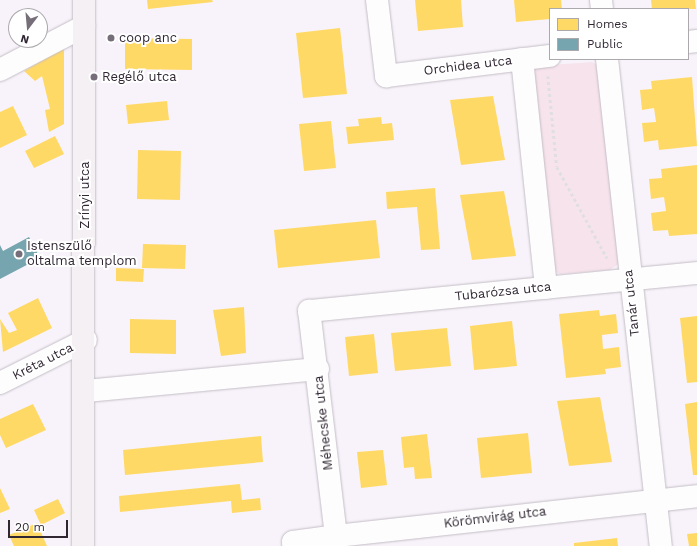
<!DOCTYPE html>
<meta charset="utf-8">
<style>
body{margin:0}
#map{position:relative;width:697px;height:546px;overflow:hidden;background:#f8f3fa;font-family:"Work Sans",sans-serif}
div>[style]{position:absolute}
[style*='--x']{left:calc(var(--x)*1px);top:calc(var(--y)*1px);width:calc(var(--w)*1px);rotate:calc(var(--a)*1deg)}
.green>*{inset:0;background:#f7e3ec}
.homes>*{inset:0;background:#ffd966}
.public>*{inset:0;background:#76a5af}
.path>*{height:2.5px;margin-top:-1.25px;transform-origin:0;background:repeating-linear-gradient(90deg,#e0dfe0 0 3px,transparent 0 6px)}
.roads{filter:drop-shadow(0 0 1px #c4bdc6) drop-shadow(0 0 1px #c4bdc6)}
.minor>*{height:22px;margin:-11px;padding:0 11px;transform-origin:11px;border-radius:11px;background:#fefdfe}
.secondary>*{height:22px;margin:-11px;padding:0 11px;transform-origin:11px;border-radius:11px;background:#f5f0f4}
.dots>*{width:11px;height:11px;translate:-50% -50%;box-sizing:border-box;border:2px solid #fff;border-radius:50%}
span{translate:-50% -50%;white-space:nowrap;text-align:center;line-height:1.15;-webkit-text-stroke:4px #fff;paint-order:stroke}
.poi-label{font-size:13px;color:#302733}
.left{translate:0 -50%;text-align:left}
.street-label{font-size:13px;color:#302733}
.legend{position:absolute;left:549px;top:8px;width:140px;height:52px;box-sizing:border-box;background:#fff;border:1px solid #aca9ad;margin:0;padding:5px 7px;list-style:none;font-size:12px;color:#302733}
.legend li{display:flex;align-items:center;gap:8px;height:20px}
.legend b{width:20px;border:1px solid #aca9ad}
.north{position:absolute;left:8px;top:8px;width:40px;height:40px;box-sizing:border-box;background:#fff;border:1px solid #aca9ad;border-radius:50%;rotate:196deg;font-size:11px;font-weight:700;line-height:16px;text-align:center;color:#302733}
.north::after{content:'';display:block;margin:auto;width:14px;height:18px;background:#766e79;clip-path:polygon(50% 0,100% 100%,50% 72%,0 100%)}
.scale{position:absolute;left:8px;top:520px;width:60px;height:18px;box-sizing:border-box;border:2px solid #302733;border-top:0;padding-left:5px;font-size:12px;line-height:14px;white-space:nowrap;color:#302733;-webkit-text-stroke:3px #fff;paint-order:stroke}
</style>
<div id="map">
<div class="green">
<i style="clip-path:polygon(592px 62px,600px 67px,619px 264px,609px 270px,560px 274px,551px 269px,532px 71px,537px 66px)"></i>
</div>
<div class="homes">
<i style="clip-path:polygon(147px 0,212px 0,213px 2px,148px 9px)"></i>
<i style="clip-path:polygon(415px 0,461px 0,463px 27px,418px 31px)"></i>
<i style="clip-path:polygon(514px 0,561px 0,562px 9px,550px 9px,550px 19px,516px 22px)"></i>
<i style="clip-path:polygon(651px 0,695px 0,696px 9px,652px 9px)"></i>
<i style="clip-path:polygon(340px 28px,347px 94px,303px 98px,296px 33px)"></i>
<i style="clip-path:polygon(125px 38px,192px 39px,192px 70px,125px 69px)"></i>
<i style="clip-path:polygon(64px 48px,64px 124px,49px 132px,45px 110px,50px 109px,42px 76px,35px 81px,24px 71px)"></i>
<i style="clip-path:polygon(692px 77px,697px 146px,659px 150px,658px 140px,644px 142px,642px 123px,656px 122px,654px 108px,642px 110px,640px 90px,652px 89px,651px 81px)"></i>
<i style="clip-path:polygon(493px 96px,505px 160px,461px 165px,450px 100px)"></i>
<i style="clip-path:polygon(167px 101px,169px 120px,128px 124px,126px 105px)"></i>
<i style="clip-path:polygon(13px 106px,27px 135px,0 148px,0 112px)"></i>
<i style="clip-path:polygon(381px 117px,382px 124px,392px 123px,394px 140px,348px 144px,346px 127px,359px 126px,358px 119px)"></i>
<i style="clip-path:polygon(331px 121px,336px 168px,304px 171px,299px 124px)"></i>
<i style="clip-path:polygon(55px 136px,64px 154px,34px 168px,25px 151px)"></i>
<i style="clip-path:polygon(138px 150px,181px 151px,180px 200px,137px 199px)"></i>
<i style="clip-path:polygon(697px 165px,697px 234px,669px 236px,668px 230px,653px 231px,651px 213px,666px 211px,664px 197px,651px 199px,649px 179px,662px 178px,661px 169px)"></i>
<i style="clip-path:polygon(435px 188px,440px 249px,421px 250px,417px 207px,387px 209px,386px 192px)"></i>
<i style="clip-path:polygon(504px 191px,516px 256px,472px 260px,460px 195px)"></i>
<i style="clip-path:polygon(376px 220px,380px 258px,278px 268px,274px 230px)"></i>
<i style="clip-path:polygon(143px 244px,186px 245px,185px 269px,142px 268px)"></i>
<i style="clip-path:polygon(116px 268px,144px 269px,143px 282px,116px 281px)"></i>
<i style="clip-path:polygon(38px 298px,52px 328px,3px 352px,0 319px,9px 333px,17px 330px,8px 313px)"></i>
<i style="clip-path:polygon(244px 307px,246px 353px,221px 356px,213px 310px)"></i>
<i style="clip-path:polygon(599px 310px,600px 316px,616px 314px,618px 333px,602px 335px,603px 349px,619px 347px,621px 367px,605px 369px,606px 374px,566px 378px,559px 314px)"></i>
<i style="clip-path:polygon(697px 316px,697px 382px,687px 383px,680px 318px)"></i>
<i style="clip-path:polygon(130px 319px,176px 320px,176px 354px,130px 353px)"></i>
<i style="clip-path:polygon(512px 321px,517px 366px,474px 370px,470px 326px)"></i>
<i style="clip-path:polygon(447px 328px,451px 366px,395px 371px,391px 333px)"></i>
<i style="clip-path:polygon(374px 334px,378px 373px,349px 376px,345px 337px)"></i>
<i style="clip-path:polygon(600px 397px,612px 462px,569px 466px,557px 401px)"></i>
<i style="clip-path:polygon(697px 402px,697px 475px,693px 475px,685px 404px)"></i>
<i style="clip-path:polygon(33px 404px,46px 430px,6px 448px,0 435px,0 419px)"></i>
<i style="clip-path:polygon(528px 433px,532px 473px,481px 478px,477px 438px)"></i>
<i style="clip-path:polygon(427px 434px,432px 478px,415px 479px,414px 467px,404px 468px,401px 437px)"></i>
<i style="clip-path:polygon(261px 436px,263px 462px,125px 475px,123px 450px)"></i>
<i style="clip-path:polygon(383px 450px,387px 485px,361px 488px,357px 452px)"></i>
<i style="clip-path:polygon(240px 484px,242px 500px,260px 498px,261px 510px,232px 513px,231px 501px,120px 512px,119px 496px)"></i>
<i style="clip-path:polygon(0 488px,10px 509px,0 513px)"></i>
<i style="clip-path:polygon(58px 499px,65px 513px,41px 525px,34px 510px)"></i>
<i style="clip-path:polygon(37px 523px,47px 546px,14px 546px,9px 535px)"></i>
<i style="clip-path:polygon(697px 533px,697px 546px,689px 546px,687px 534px)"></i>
<i style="clip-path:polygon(617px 538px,618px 546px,574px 546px,574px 543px)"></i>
</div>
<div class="public">
<i style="clip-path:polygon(29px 237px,40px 258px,0 279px,0 245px,3px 251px)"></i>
</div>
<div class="path">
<i style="--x:548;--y:76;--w:91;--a:84.4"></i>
<i style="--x:557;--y:167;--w:104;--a:61.2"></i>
</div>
<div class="roads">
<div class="minor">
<i style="--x:377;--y:0;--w:77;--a:83.2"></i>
<i style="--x:386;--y:76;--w:165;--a:-7"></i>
<i style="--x:601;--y:0;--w:9;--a:84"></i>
<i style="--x:688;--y:42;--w:9;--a:-6"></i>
<i style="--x:522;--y:59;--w:230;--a:84"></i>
<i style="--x:607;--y:59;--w:490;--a:83.7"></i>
<i style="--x:0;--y:70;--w:95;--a:-27.6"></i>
<i style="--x:0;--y:383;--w:96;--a:-26.6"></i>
<i style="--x:86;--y:391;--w:233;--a:-5.4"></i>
<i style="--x:336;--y:536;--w:227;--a:-96.8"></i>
<i style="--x:309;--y:311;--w:390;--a:-5.6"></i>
<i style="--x:294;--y:546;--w:4;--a:-104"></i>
<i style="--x:293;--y:542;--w:43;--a:-7.9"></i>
<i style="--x:336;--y:536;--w:363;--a:-6.3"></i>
</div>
<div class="secondary">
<i style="--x:83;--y:546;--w:546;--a:-89.9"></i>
</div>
</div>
<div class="dots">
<i style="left:111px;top:38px;background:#766e79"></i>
<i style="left:94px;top:77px;background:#766e79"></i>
<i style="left:19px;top:254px;background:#766e79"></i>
</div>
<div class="poi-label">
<span class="left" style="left:119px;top:38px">coop anc</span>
<span class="left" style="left:102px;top:77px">Regélő utca</span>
<span class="left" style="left:27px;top:254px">Istenszülő<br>oltalma templom</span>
</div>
<div class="street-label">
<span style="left:468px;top:66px;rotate:-7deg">Orchidea utca</span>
<span style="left:85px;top:195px;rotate:-90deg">Zrínyi utca</span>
<span style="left:503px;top:292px;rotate:-6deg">Tubarózsa utca</span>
<span style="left:632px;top:303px;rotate:-96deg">Tanár utca</span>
<span style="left:43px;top:362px;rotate:-27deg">Kréta utca</span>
<span style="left:324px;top:423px;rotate:-96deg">Méhecske utca</span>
<span style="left:495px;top:518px;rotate:-7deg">Körömvirág utca</span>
</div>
<ul class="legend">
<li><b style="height:11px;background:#ffd966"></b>Homes</li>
<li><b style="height:11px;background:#76a5af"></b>Public</li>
</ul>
<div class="north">N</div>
<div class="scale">20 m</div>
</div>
